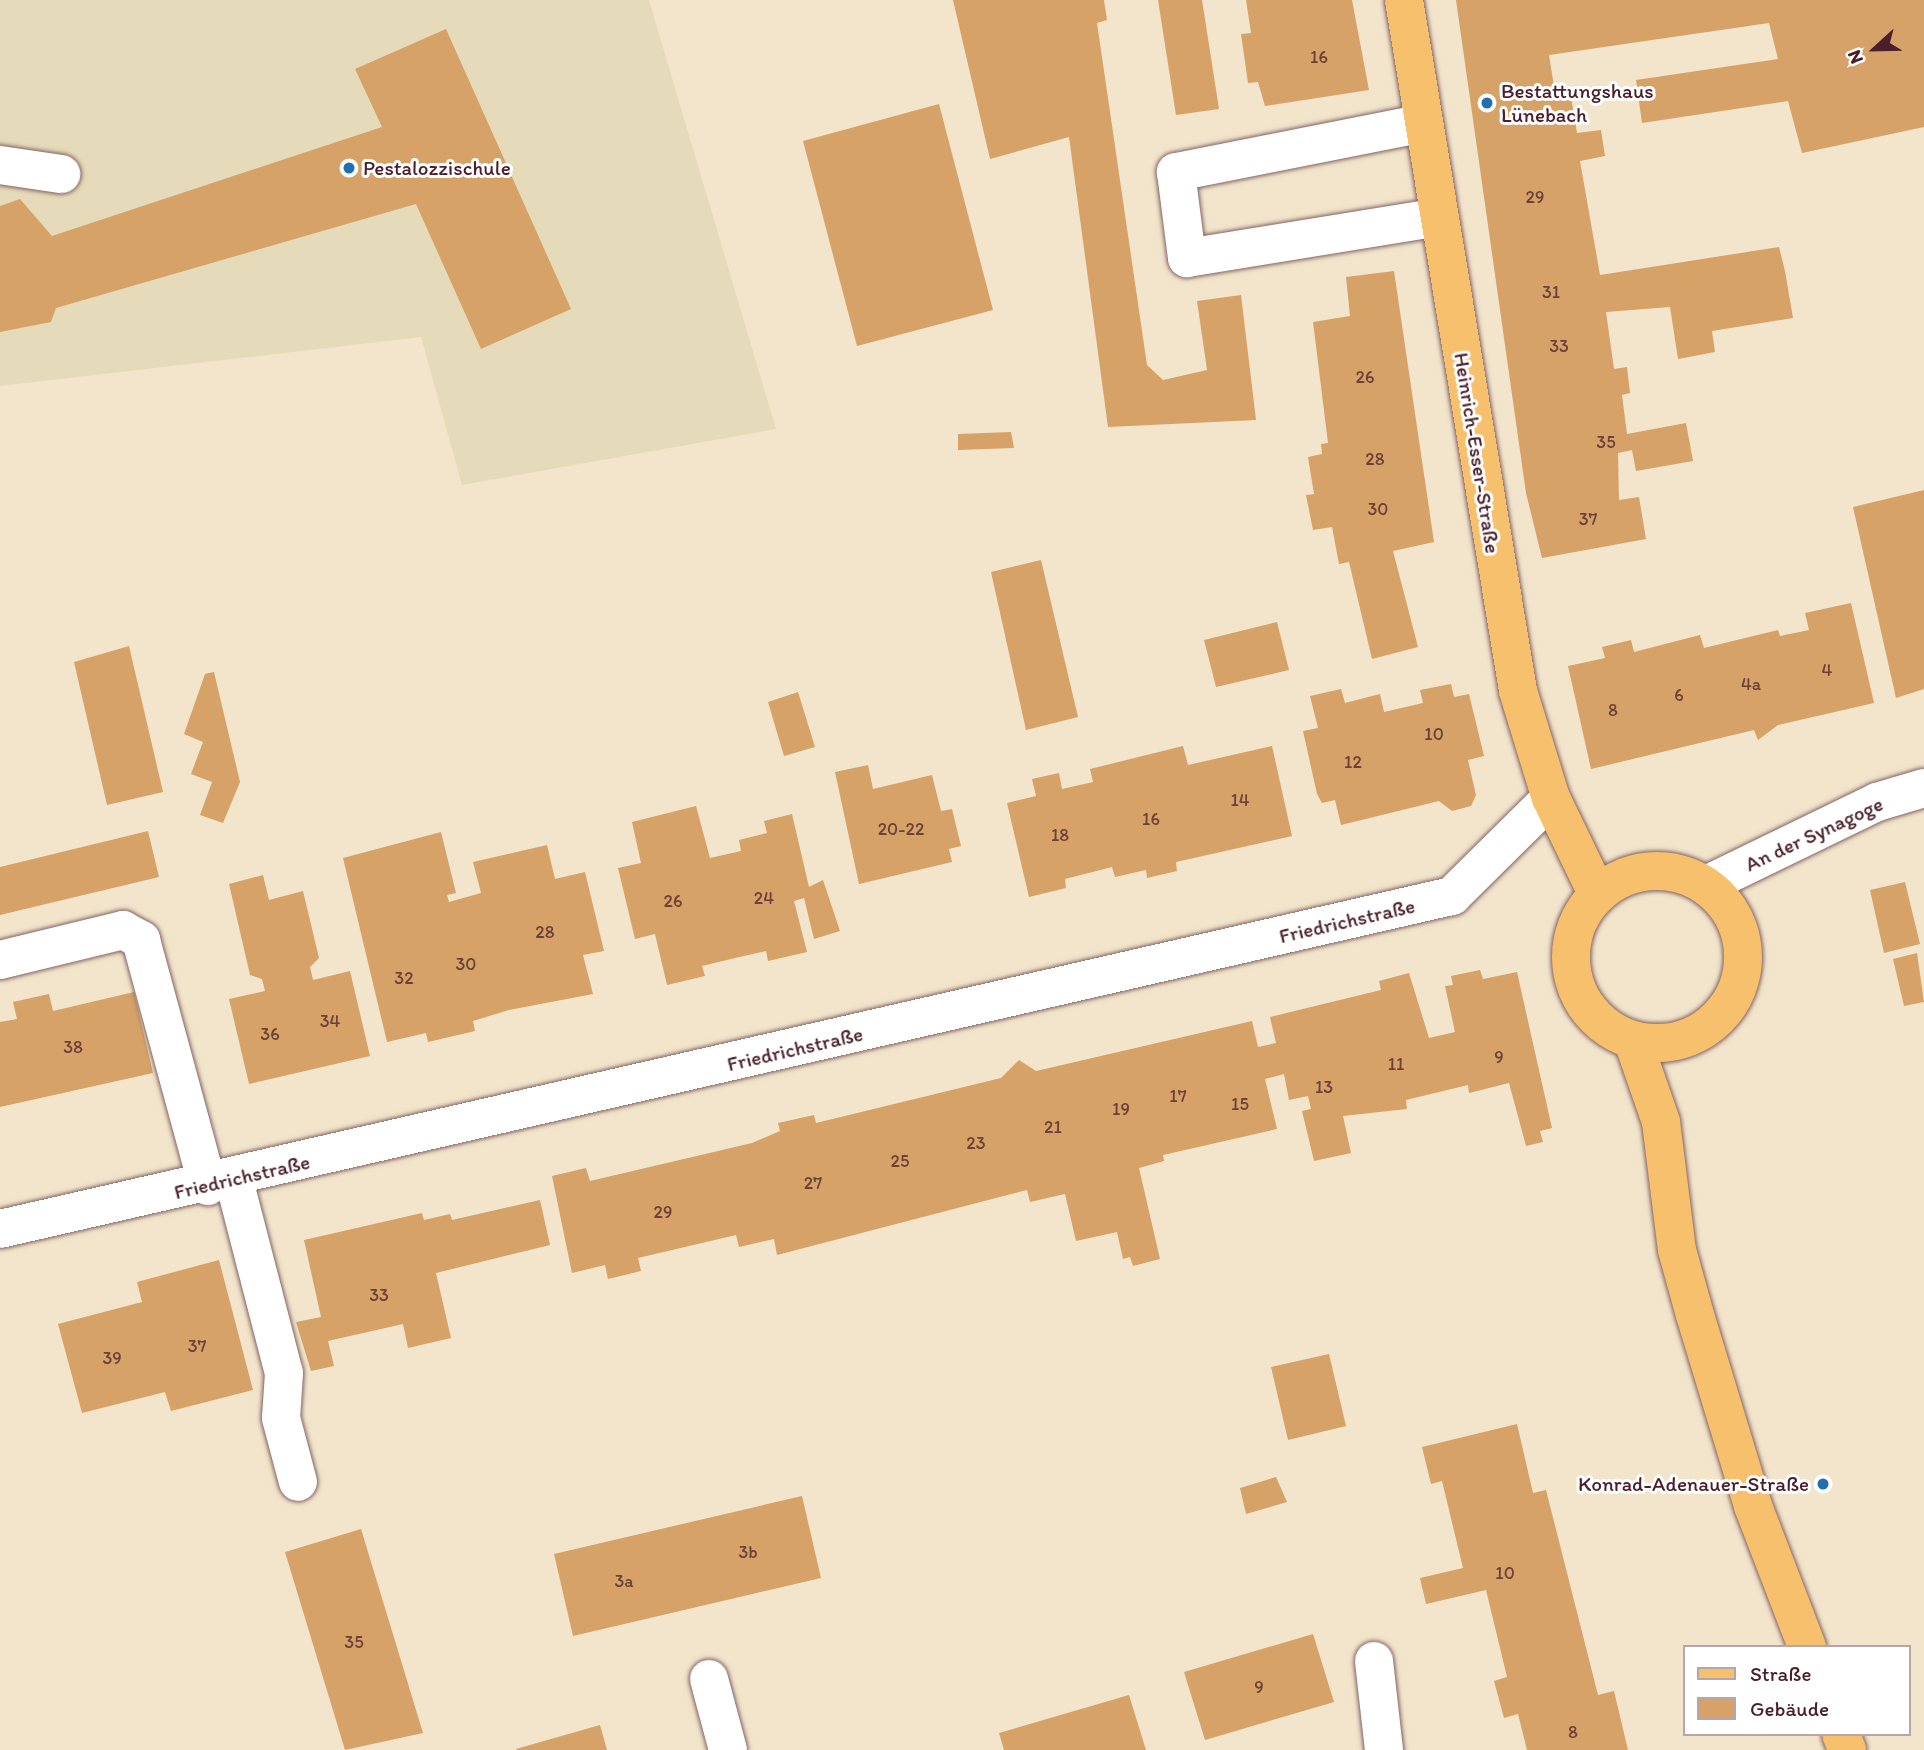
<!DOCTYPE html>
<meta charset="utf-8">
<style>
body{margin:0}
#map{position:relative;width:1924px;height:1750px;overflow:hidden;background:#f2e5cc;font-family:Itim,sans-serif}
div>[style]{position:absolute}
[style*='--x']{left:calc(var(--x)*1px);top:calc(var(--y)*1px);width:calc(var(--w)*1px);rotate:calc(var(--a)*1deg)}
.built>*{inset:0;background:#e5dbba}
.building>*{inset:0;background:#d6a267}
.roads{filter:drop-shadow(0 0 2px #856463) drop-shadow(0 0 2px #856463)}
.minor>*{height:38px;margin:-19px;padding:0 19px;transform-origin:19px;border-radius:19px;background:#fff}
.major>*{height:38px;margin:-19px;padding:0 19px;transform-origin:19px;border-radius:19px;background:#f7c06c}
.major>.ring{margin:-19px;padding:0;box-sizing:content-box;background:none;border:38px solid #f7c06c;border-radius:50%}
.dots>*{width:19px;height:19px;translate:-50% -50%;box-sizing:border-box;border:4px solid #fff;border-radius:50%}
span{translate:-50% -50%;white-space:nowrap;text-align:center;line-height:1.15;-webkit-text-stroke:6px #fff;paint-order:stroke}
.number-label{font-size:18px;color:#6d403a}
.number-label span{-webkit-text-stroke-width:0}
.poi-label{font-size:21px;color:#4a1f2b}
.left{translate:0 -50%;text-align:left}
.right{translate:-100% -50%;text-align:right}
.street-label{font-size:21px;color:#4a1f2b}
.legend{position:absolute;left:1683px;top:1645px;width:228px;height:91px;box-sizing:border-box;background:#fff;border:2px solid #b7a5aa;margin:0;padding:9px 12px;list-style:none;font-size:21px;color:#4a1f2b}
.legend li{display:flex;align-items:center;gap:14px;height:35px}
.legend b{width:35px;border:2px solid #b7a5aa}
.north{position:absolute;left:1840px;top:14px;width:70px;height:70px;-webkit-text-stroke:5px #fff;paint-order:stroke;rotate:248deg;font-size:19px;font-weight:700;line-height:28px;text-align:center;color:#4a1f2b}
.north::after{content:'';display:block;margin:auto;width:24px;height:32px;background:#4a1f2b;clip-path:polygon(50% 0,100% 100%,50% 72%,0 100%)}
</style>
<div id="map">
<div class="built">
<i style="clip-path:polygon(0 0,649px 0,776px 429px,462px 485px,421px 337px,0 386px)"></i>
</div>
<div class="building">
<i style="clip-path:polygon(953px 0,1104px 0,1107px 20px,1097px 23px,1147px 365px,1163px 380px,1207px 370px,1197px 301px,1241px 295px,1256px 420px,1108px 427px,1069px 137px,990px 159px)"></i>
<i style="clip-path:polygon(1158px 0,1202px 0,1219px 109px,1176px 115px)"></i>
<i style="clip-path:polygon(1246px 0,1352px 0,1369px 90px,1265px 106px,1258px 82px,1248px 83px,1241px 34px,1251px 33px)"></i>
<i style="clip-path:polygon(1456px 0,1924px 0,1924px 127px,1802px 153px,1788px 101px,1642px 123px,1636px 80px,1778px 59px,1769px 23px,1549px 55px,1555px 93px,1570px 91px,1577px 133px,1601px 130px,1605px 156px,1580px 161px,1600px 275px,1779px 247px,1785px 271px,1793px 318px,1712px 331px,1715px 352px,1678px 359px,1670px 307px,1606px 312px,1614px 369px,1627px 367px,1630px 393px,1622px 395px,1627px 434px,1686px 423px,1693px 461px,1636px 471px,1632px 450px,1618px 453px,1619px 500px,1639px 497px,1646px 539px,1542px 558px,1526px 493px)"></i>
<i style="clip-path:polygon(446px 29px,571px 309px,481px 349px,416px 204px,56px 308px,51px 322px,0 332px,0 206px,20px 199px,52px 236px,382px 127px,355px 69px)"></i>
<i style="clip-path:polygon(939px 104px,993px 310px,857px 346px,803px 141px)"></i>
<i style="clip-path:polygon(1394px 271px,1434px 542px,1393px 551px,1418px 647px,1372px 659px,1349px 562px,1339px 564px,1332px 527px,1313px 530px,1306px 495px,1314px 494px,1308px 457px,1322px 454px,1321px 444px,1328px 443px,1313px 322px,1350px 316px,1346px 277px)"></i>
<i style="clip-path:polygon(1011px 432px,1014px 448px,958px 450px,958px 434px)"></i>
<i style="clip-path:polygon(1924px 490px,1924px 689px,1896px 698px,1853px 507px)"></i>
<i style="clip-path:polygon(1041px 560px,1078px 717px,1026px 730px,991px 572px)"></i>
<i style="clip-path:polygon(1851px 603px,1874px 703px,1778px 725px,1758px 740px,1754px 730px,1591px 769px,1568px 666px,1605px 658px,1602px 647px,1631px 640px,1634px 652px,1700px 635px,1704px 648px,1778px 630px,1780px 636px,1809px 630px,1805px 613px)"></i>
<i style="clip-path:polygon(1277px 622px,1289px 670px,1216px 687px,1204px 640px)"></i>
<i style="clip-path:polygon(129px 646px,163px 792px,107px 805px,74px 662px)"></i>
<i style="clip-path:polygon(214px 672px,240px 782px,223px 823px,200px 815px,212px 782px,191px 774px,203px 742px,184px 734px,205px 674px)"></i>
<i style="clip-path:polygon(1451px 684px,1454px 697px,1469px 694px,1484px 756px,1468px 760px,1476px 795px,1471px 806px,1452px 811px,1439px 801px,1341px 825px,1335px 800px,1322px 803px,1317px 794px,1303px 731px,1318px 728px,1310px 696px,1341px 689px,1345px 703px,1380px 694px,1384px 712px,1423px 703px,1420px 690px)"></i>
<i style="clip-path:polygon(798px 692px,815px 747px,784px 756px,768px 702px)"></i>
<i style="clip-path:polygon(1183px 746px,1188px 765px,1272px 746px,1292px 836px,1176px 862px,1177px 871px,1147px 878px,1146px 870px,1115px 877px,1112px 867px,1065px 879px,1066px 888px,1029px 897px,1007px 803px,1036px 796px,1032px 779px,1059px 773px,1062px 789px,1093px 782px,1090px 769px)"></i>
<i style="clip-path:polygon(868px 765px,873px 789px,932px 775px,941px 811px,952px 809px,961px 846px,949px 849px,952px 862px,859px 884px,835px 772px)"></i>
<i style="clip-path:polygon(696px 806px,710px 858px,741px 851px,739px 840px,767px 833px,764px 821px,792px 814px,809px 887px,823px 880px,840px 931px,814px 939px,804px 898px,794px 901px,807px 952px,768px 961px,766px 951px,735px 958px,702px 966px,705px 976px,667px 985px,655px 934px,635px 939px,618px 868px,641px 863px,632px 822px)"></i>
<i style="clip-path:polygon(148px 831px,159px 877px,0 915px,0 867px)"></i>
<i style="clip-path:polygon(441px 832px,456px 893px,447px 895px,449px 902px,481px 893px,473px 862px,547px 845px,555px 879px,585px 872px,604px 951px,583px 955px,593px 994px,509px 1010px,473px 1021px,475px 1031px,428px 1042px,426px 1033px,387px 1042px,343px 858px)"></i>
<i style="clip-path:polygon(263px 875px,269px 900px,303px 891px,319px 958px,310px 967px,313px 980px,350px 971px,370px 1056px,249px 1084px,229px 999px,265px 991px,262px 979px,250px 975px,229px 884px)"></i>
<i style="clip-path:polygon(1905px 882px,1920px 944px,1884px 953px,1870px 890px)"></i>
<i style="clip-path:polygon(1917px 953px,1924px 1002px,1904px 1006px,1893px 959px)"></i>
<i style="clip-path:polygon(1480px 970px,1483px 979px,1517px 972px,1552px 1128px,1540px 1131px,1543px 1142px,1526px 1146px,1509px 1083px,1469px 1093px,1468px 1085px,1406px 1100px,1407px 1109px,1343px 1116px,1351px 1153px,1314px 1161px,1302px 1111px,1311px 1109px,1308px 1096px,1289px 1100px,1284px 1074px,1265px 1079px,1277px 1129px,1163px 1155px,1164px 1161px,1139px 1168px,1160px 1259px,1133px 1266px,1130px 1257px,1123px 1259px,1117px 1232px,1076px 1241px,1065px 1194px,1030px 1202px,1027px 1190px,777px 1255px,774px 1239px,739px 1247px,736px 1235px,638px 1258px,641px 1271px,608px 1279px,605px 1265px,572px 1273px,552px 1176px,586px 1168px,590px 1181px,752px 1143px,780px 1131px,778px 1123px,814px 1115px,816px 1123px,1001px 1078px,1019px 1060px,1036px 1071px,1252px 1021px,1258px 1047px,1276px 1043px,1270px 1017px,1381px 990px,1379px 981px,1409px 973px,1429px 1038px,1455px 1032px,1445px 986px,1453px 985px,1451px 976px)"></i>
<i style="clip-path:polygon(134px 992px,153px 1073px,0 1107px,0 1022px,17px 1019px,13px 1002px,49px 994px,53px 1011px)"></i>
<i style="clip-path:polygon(540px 1200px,550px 1245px,436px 1273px,451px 1338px,408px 1348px,403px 1324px,328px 1341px,334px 1366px,311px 1371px,296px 1322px,321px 1317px,304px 1240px,422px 1213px,424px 1220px,450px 1214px,452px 1220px)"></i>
<i style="clip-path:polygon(219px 1260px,253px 1390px,171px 1411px,165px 1392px,82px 1413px,58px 1324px,142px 1302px,137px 1282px)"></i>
<i style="clip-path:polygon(1329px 1354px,1346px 1426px,1288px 1440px,1271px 1367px)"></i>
<i style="clip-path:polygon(1517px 1424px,1533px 1493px,1546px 1490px,1598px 1695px,1614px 1691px,1628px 1750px,1527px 1750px,1518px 1714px,1504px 1718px,1494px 1681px,1507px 1677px,1486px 1590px,1426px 1604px,1420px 1578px,1463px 1568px,1442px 1481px,1431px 1484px,1422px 1447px)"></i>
<i style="clip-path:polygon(1276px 1477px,1287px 1502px,1246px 1514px,1240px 1488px)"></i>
<i style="clip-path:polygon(802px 1496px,821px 1578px,573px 1636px,554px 1554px)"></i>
<i style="clip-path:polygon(361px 1529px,423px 1733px,345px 1750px,285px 1552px)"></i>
<i style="clip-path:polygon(1313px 1634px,1334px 1702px,1205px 1740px,1184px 1672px)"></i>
<i style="clip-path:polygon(1129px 1695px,1146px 1750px,1004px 1750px,999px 1733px)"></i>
<i style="clip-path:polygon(600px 1725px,607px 1750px,517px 1750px,516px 1749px)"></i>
</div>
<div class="roads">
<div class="minor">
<i style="--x:1424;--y:123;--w:253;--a:168.8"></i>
<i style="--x:1176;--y:172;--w:87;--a:82.7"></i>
<i style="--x:1187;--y:258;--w:256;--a:-9.2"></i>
<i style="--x:0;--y:165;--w:62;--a:8.4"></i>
<i style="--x:1706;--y:885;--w:190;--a:-25.9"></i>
<i style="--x:1877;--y:802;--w:49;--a:-16.6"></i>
<i style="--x:0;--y:960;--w:127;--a:-13.7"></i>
<i style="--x:123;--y:930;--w:21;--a:29"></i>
<i style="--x:141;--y:940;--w:255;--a:74.8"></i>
<i style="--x:234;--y:1180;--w:199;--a:75.5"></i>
<i style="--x:284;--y:1373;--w:45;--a:93.8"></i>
<i style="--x:281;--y:1418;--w:66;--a:75.1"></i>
<i style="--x:0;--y:1229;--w:1490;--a:-12.92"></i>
<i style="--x:1452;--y:896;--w:139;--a:-44.7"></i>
<i style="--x:1374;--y:1661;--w:90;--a:83.6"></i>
<i style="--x:709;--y:1679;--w:73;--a:75"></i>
</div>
<div class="major">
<i style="--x:1404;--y:0;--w:700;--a:80.63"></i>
<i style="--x:1518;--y:691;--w:112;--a:72.9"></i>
<i style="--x:1551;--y:798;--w:106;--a:64.2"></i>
<i class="ring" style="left:1571px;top:871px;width:134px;height:134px"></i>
<i style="--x:1633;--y:1041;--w:86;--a:70.9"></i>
<i style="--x:1661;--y:1122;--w:129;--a:82.9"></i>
<i style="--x:1677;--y:1250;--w:67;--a:74.5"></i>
<i style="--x:1695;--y:1315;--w:200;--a:73.1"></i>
<i style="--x:1753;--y:1506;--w:151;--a:69"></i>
<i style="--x:1841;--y:1734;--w:17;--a:69"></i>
</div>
</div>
<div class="dots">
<i style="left:1487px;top:103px;background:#1f6fb2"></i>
<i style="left:349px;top:168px;background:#1f6fb2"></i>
<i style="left:1823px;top:1484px;background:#1f6fb2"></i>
</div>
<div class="number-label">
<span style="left:1319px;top:57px">16</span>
<span style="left:1535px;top:197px">29</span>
<span style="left:1551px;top:292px">31</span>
<span style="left:1559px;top:346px">33</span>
<span style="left:1365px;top:377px">26</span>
<span style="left:1606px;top:442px">35</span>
<span style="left:1375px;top:459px">28</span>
<span style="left:1378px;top:509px">30</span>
<span style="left:1588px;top:519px">37</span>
<span style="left:1827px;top:670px">4</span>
<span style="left:1751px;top:684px">4a</span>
<span style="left:1679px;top:695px">6</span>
<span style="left:1613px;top:710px">8</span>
<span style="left:1434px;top:734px">10</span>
<span style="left:1353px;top:762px">12</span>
<span style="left:1240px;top:800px">14</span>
<span style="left:1151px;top:819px">16</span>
<span style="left:901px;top:829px">20-22</span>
<span style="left:1060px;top:835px">18</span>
<span style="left:764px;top:898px">24</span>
<span style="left:673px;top:901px">26</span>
<span style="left:545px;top:932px">28</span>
<span style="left:466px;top:964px">30</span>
<span style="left:404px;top:978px">32</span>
<span style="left:330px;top:1021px">34</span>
<span style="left:270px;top:1034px">36</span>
<span style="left:73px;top:1047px">38</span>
<span style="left:1499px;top:1057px">9</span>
<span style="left:1396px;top:1064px">11</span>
<span style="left:1324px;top:1087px">13</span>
<span style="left:1178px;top:1096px">17</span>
<span style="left:1240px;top:1104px">15</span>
<span style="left:1121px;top:1109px">19</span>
<span style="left:1053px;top:1127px">21</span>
<span style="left:976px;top:1143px">23</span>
<span style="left:900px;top:1161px">25</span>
<span style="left:813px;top:1183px">27</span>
<span style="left:663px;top:1212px">29</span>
<span style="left:379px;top:1295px">33</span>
<span style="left:197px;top:1346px">37</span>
<span style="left:112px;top:1358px">39</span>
<span style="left:748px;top:1552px">3b</span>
<span style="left:1505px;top:1573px">10</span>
<span style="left:624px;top:1581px">3a</span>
<span style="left:354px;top:1642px">35</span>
<span style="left:1259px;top:1687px">9</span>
<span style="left:1573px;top:1732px">8</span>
</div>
<div class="poi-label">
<span class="left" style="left:1501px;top:103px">Bestattungshaus<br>Lünebach</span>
<span class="left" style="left:363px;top:168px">Pestalozzischule</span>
<span class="right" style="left:1809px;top:1484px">Konrad-Adenauer-Straße</span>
</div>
<div class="street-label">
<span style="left:1477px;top:453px;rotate:81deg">Heinrich-Esser-Straße</span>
<span style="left:1814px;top:834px;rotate:-25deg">An der Synagoge</span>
<span style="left:1347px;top:921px;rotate:-13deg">Friedrichstraße</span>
<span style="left:795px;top:1049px;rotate:-13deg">Friedrichstraße</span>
<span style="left:242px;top:1177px;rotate:-13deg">Friedrichstraße</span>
</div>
<ul class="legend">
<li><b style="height:9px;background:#f7c06c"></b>Straße</li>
<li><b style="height:19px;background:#d6a267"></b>Gebäude</li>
</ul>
<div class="north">N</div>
</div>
